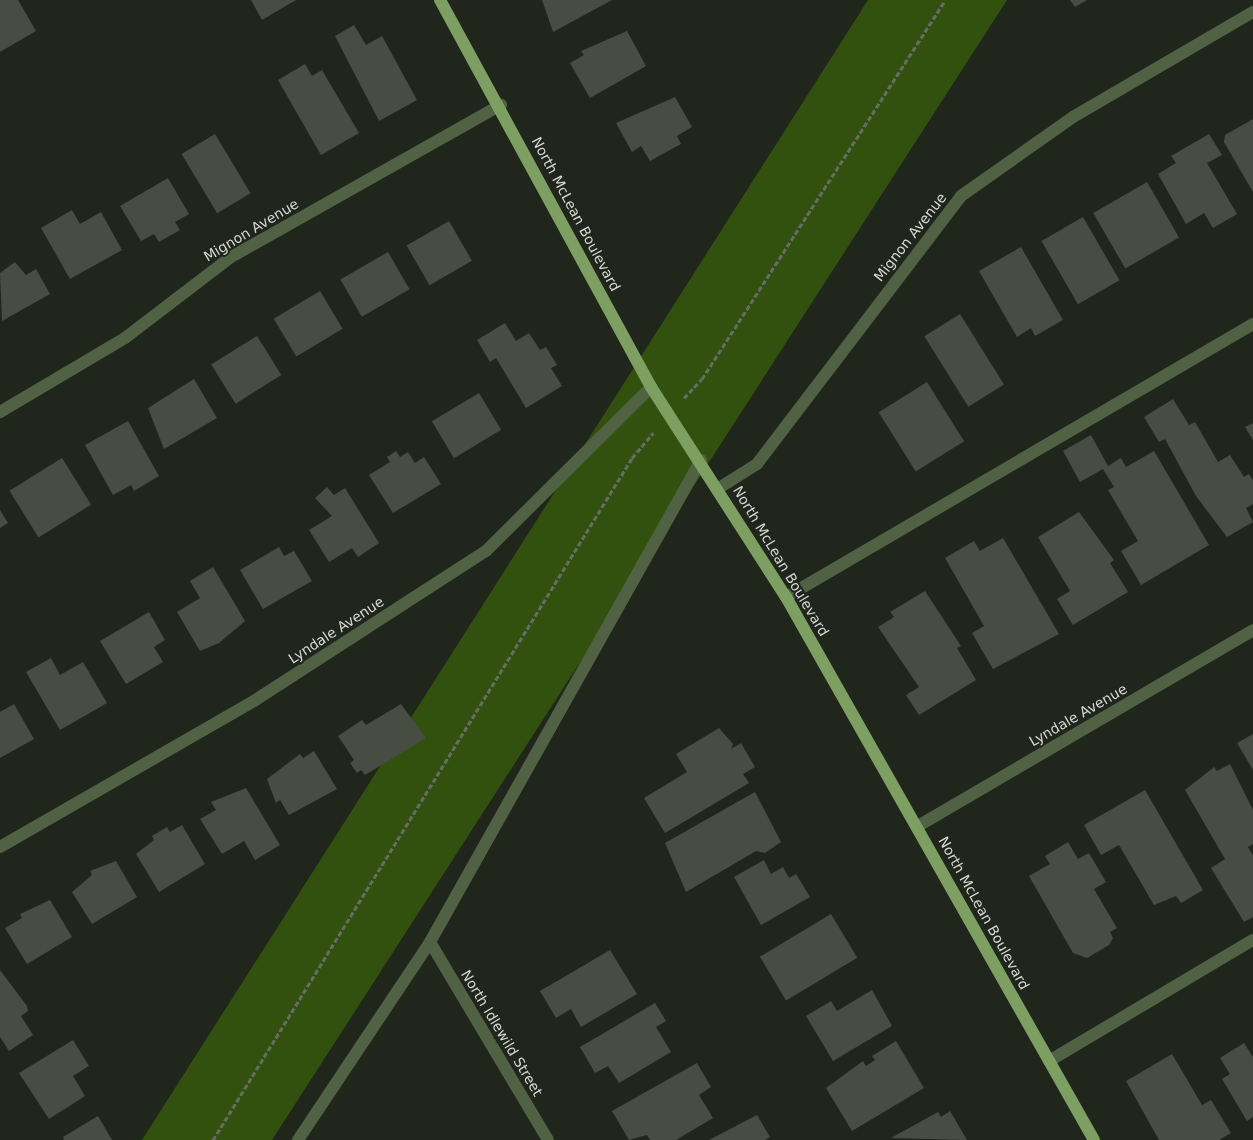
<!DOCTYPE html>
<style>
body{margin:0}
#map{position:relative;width:1253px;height:1140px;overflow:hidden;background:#21261d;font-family:"DejaVu Sans",sans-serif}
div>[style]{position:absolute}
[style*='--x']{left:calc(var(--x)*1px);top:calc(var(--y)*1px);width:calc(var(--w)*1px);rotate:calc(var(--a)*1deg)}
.green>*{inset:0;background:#32510f}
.building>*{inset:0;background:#474d43;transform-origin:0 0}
.path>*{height:3px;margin-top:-1.5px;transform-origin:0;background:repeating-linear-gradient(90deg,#676c64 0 5px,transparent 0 7.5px)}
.minor>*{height:12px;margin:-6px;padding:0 6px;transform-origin:6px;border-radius:6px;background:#516244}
.major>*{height:12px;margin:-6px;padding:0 6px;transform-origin:6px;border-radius:6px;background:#7d9f61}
span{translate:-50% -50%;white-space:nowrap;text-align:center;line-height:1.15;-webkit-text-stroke:4px #21261d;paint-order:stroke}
.street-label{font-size:14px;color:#d5d9d3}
</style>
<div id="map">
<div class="green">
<div style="clip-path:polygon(868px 0,1007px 0,272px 1140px,142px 1140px)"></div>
</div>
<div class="building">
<div style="clip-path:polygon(0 0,18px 0,36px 31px,0 52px)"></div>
<div style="clip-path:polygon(251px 0,296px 0,262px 20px)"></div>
<div style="clip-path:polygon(542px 0,612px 0,553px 32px)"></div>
<div style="clip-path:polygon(1070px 0,1087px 0,1075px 7px)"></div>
<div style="clip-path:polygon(354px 25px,366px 45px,382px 36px,417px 100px,379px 121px,335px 36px)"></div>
<div style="clip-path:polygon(627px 31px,646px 66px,590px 98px,570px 63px,584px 55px,581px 51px)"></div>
<div style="clip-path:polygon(305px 64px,312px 76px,322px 70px,359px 133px,321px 155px,278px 80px)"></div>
<div style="clip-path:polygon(675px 97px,692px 127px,677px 136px,681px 144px,650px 161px,641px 146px,632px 152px,616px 123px)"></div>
<div style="clip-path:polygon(1253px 119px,1253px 192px,1224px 142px,1225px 135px)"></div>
<div style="left:215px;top:134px;width:69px;height:39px;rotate:59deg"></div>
<div style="clip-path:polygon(1209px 134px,1222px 155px,1207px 163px,1237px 214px,1213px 228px,1204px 213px,1186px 224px,1158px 174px,1176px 163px,1171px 156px)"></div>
<div style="clip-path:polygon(168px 178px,189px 214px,175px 222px,180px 230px,159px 242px,154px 234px,141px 241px,120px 206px)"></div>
<div style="left:1147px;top:182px;width:64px;height:62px;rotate:60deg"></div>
<div style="clip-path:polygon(72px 210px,80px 224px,101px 212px,122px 250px,70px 279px,41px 228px)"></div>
<div style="left:1083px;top:217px;width:73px;height:48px;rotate:60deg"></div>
<div style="left:449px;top:221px;width:46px;height:49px;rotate:60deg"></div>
<div style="clip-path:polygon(1021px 247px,1063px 320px,1035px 336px,1031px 328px,1017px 337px,979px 271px)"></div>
<div style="left:388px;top:252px;width:43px;height:55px;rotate:60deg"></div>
<div style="clip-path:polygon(15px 262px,26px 275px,36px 269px,50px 294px,2px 321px,0 273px)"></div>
<div style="left:320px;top:291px;width:44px;height:54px;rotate:59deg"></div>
<div style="left:960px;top:314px;width:83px;height:42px;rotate:58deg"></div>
<div style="clip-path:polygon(505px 323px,516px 341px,529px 333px,540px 350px,546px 347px,557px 365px,551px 368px,562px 386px,526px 408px,496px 358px,490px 362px,477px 340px)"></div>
<div style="left:257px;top:336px;width:46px;height:54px;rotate:58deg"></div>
<div style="clip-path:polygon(194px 379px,217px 418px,164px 449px,148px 408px)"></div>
<div style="left:927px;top:382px;width:70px;height:57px;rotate:58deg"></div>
<div style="left:479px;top:393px;width:43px;height:55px;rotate:59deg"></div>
<div style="clip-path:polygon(1173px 399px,1189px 425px,1195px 422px,1218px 462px,1230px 455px,1244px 477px,1249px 474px,1253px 480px,1253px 504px,1246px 508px,1253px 522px,1227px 537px,1196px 496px,1165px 439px,1159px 442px,1144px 417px)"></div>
<div style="clip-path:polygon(128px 421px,159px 476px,134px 491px,131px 485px,113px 495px,85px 445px)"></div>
<div style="clip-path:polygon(1253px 423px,1253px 440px,1245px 427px)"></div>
<div style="clip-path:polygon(1091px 435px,1108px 466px,1121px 458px,1126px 467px,1154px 451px,1209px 545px,1141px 585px,1121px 551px,1138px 541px,1108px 490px,1114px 487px,1103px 469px,1080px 482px,1063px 451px)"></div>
<div style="clip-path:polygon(396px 451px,400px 457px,408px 452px,415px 463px,424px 457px,441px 484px,393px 513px,369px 475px,390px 462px,387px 457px)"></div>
<div style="left:62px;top:458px;width:55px;height:62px;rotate:58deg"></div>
<div style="clip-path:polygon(327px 487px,334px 495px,345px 488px,379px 543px,358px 557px,352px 548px,329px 562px,309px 530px,332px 516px,315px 498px)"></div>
<div style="clip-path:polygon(0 510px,8px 523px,0 528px)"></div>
<div style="clip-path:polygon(1079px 512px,1114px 560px,1110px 563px,1128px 592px,1073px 625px,1057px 599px,1070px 591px,1038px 537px)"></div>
<div style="clip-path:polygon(1003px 538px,1059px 634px,993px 669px,972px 633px,984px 626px,945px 558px,974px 541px,980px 551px)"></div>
<div style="clip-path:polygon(279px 547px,284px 556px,294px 551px,312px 581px,263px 609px,240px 570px)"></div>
<div style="clip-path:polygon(213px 567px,245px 621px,219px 643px,200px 651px,177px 612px,200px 598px,190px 581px)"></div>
<div style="clip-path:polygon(925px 591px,961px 646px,957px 648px,976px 680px,919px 715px,906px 695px,919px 687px,878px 627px,894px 617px,890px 612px)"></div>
<div style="clip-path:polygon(149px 612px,165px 640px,154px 647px,163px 662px,126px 684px,100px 641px)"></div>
<div style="clip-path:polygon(51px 658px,60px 675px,83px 662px,107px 703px,60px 730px,26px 672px)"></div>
<div style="clip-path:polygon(14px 704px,34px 739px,0 758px,0 712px)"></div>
<div style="clip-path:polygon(401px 704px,426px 738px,365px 775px,361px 770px,357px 773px,350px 763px,354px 760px,338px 736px,362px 720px,366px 725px)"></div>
<div style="clip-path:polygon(719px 728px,733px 744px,731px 749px,741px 743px,755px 767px,743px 774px,749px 783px,665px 833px,644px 798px,687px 772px,676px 754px)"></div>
<div style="clip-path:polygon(1253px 734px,1253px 770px,1237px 743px)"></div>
<div style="clip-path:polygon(314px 751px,337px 789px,289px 815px,280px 800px,276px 803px,267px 779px,300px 754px,303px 758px)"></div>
<div style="clip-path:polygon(1230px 764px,1253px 810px,1253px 844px,1248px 847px,1253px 855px,1253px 917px,1244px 922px,1211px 868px,1225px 859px,1185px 790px,1214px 767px,1217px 771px)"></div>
<div style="clip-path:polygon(246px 788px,280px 845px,255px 860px,244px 841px,222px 854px,200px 819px,216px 810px,211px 802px)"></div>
<div style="clip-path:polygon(1145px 790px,1203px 890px,1181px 903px,1176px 896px,1154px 905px,1119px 845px,1101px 855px,1084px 825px)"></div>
<div style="clip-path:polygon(755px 792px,781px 842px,765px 853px,756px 851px,686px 892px,665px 843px)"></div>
<div style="clip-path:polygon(182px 825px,205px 864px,159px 892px,136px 854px,154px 840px,152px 836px,167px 827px,170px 832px)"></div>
<div style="clip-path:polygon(1068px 842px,1078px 859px,1089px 853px,1106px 882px,1094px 889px,1117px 928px,1110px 932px,1113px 938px,1109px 945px,1087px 958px,1073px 953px,1029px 876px,1050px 864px,1045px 856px)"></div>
<div style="clip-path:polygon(764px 860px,771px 874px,783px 867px,789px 878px,796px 874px,810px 897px,761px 925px,734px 877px)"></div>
<div style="clip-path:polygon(116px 861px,137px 897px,92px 924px,72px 892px,92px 875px,90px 871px)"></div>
<div style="clip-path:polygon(50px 900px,72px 937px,27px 964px,5px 928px,22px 918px,20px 914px)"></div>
<div style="left:831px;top:914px;width:51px;height:83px;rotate:59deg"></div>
<div style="clip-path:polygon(610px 950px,637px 994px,581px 1027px,571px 1009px,556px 1018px,540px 991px)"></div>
<div style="clip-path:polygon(0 970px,27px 1006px,28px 1011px,21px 1016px,33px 1035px,9px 1051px,0 1037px)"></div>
<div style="clip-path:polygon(872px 990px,892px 1026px,833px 1061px,806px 1016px,831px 1001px,837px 1011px)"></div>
<div style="clip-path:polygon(655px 1003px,666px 1021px,656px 1027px,671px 1052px,619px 1083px,608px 1066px,595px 1073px,580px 1047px)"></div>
<div style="clip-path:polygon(73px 1040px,89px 1066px,73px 1076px,85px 1096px,49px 1119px,19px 1073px)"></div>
<div style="clip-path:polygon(896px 1041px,924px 1088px,852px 1131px,826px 1088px,863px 1061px,866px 1066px,875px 1060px,872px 1056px)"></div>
<div style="clip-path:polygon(1244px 1043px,1253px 1057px,1253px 1117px,1247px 1121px,1222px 1079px,1230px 1074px,1220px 1058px)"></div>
<div style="clip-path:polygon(1172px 1054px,1202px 1105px,1211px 1100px,1231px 1133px,1219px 1140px,1159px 1140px,1126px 1081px)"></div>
<div style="clip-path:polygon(697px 1063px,711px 1087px,699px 1095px,713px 1118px,676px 1140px,650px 1140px,647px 1135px,629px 1140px,612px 1111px)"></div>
<div style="clip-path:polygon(950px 1111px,967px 1140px,891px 1138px,938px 1112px,941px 1117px)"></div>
<div style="clip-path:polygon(757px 1115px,770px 1137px,765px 1140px,709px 1140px)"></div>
<div style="clip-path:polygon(98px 1116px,112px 1140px,64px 1140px,63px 1137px)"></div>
</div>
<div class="path">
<div style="--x:684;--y:398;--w:26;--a:-47"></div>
<div style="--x:702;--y:379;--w:450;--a:-57.3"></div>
<div style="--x:213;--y:1140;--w:800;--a:-58.43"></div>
<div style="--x:632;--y:458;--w:33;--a:-50"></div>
</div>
<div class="minor">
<div style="--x:0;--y:412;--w:145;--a:-30.6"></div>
<div style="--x:125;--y:338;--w:133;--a:-37.4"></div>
<div style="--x:231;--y:257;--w:310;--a:-29.4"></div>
<div style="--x:719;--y:488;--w:45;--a:-32.3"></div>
<div style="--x:757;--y:464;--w:337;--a:-52.7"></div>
<div style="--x:961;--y:196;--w:137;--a:-35.2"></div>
<div style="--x:1073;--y:117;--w:208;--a:-30.3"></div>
<div style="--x:786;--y:597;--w:541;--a:-30.31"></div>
<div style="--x:918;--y:826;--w:388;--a:-30.3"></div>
<div style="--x:0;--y:847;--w:293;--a:-29.9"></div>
<div style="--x:254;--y:701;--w:276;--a:-32.9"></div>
<div style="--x:486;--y:551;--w:233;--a:-44.8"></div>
<div style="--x:430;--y:942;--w:230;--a:59.2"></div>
<div style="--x:1049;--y:1061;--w:237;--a:-30.7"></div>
<div style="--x:298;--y:1140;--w:238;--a:-56.3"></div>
<div style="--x:430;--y:942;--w:553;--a:-60.65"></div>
</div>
<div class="major">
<div style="--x:440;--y:0;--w:441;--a:61.4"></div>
<div style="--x:651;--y:387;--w:250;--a:57.3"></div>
<div style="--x:786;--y:597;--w:624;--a:60.44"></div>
</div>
<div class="street-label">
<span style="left:576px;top:214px;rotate:62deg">North McLean Boulevard</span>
<span style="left:251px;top:230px;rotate:-31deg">Mignon Avenue</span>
<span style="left:910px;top:237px;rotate:-52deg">Mignon Avenue</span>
<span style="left:781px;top:561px;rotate:59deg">North McLean Boulevard</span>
<span style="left:336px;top:630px;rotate:-33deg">Lyndale Avenue</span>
<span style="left:1078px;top:715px;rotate:-30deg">Lyndale Avenue</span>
<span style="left:984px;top:913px;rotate:61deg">North McLean Boulevard</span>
<span style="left:502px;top:1033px;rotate:59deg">North Idlewild Street</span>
</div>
</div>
